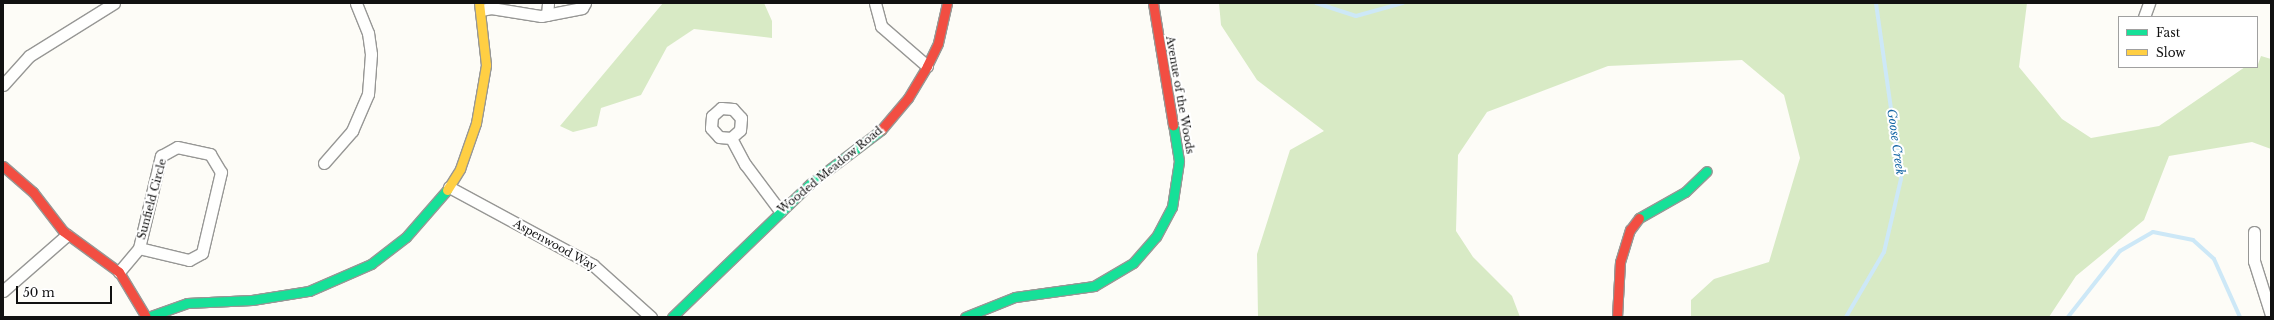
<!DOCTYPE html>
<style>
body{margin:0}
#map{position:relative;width:2274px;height:320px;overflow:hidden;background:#fdfcf7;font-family:"Libre Baskerville",serif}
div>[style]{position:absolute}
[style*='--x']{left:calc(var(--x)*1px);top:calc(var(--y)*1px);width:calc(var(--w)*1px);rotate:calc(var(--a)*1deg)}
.forest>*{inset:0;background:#d8eac5}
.stream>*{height:4px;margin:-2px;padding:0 2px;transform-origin:2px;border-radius:2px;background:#cde8f7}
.roads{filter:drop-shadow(1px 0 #979795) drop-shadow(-1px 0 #979795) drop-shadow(0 1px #979795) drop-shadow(0 -1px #979795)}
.street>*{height:11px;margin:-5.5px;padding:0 5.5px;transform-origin:5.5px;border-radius:5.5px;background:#fffffe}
.fast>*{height:9px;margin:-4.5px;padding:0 4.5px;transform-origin:4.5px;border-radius:4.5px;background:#16e098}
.slow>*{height:9px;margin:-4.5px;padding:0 4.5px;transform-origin:4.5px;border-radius:4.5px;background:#ffcf43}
.jam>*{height:9px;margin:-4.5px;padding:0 4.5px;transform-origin:4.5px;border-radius:4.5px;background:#f24e42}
span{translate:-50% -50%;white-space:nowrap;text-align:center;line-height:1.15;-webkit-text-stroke:4px #fff;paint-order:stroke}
.street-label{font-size:11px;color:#111}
.water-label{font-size:12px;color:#1768a6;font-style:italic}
.frame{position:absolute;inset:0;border:4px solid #111;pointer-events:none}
.legend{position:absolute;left:2118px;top:16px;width:140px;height:52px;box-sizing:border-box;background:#fff;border:1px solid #a0a0a0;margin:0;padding:5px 7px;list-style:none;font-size:12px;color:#111}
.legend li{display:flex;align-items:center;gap:8px;height:20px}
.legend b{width:20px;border:1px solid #a0a0a0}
.scale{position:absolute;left:16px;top:286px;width:96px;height:18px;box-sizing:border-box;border:2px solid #111;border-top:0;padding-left:5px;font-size:12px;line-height:14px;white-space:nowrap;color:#111;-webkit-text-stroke:3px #fff;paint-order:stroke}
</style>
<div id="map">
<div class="forest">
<div style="clip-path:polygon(663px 3px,764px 3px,772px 21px,772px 38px,694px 29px,667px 47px,641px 95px,601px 108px,597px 126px,573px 132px,560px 126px)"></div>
<div style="clip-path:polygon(1219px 3px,2027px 3px,2019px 67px,2062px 119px,2091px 138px,2159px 126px,2245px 67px,2257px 67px,2261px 56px,2271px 59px,2271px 149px,2252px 142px,2169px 156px,2144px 220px,2076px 276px,2049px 317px,1691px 317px,1691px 300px,1714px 279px,1769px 262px,1800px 158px,1784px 95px,1742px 60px,1608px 66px,1487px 112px,1458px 155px,1456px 231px,1473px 257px,1512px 296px,1520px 317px,1258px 317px,1257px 254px,1290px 150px,1324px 131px,1257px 80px,1221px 25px)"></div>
</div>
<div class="stream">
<div style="--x:1316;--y:3;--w:42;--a:18"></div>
<div style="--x:1356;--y:16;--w:49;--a:-15.5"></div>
<div style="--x:1846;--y:317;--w:75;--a:-59.7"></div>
<div style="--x:1884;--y:252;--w:75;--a:-76.9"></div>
<div style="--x:1901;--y:179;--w:178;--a:-98.1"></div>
<div style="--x:2068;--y:317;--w:84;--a:-51.8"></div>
<div style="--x:2120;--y:251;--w:38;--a:-30"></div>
<div style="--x:2153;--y:232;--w:41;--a:11.3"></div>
<div style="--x:2193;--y:240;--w:28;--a:42"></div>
<div style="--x:2214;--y:259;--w:64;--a:65.9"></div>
</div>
<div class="roads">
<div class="street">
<div style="--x:875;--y:3;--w:24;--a:75"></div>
<div style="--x:881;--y:26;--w:61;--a:41"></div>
<div style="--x:481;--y:10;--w:10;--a:-11"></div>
<div style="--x:491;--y:8;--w:51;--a:9.1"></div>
<div style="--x:541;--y:16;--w:42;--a:-11"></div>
<div style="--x:582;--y:8;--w:6;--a:-59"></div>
<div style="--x:547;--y:15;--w:12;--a:-85"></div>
<div style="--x:2144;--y:17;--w:15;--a:-70"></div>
<div style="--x:3;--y:85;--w:39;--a:-48"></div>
<div style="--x:29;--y:56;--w:100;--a:-31.9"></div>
<div style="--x:731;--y:138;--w:12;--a:-42"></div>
<div style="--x:740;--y:130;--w:12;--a:-85"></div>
<div style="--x:741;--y:118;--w:12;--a:-132"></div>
<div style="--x:733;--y:109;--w:12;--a:-175"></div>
<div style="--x:721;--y:108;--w:12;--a:138"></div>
<div style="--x:712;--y:116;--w:12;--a:95"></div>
<div style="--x:711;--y:128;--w:12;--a:48"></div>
<div style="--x:719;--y:137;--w:12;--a:5"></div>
<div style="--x:731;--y:138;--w:30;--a:62"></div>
<div style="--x:745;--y:164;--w:59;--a:53.3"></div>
<div style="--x:177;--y:147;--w:34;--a:12"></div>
<div style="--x:210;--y:154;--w:21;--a:59"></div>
<div style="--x:221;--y:172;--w:83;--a:103.2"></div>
<div style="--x:202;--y:253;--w:15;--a:152"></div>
<div style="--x:189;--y:260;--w:51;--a:-166.5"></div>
<div style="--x:139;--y:248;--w:95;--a:-76.6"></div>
<div style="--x:161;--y:156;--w:18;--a:-29"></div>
<div style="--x:324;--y:163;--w:43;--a:-48.8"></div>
<div style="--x:352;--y:131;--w:40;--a:-66.6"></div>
<div style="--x:368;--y:94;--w:40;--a:-85.7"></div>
<div style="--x:371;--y:54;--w:21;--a:-98"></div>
<div style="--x:368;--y:33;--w:32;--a:-112"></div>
<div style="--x:449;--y:187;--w:164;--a:28.4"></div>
<div style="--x:593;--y:265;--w:78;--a:41.9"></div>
<div style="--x:2254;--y:232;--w:29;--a:90"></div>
<div style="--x:2254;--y:261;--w:57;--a:72.5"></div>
<div style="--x:119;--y:272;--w:31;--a:-50"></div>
<div style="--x:3;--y:291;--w:85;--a:-41.2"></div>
</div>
<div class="fast">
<div style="--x:1639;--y:218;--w:53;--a:-29.5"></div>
<div style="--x:1685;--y:192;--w:30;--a:-44"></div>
<div style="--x:148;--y:317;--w:41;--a:-19.7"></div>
<div style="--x:187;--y:303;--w:65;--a:-2.6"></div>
<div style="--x:252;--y:300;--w:58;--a:-9"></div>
<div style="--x:309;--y:291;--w:68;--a:-23.5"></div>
<div style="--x:371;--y:264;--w:44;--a:-37.6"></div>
<div style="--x:406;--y:237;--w:62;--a:-48.9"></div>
<div style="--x:672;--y:317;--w:193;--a:-44"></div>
<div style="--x:811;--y:183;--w:88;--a:-37.1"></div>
<div style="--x:965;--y:317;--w:54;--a:-21.8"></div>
<div style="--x:1015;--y:297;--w:80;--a:-7.9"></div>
<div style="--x:1094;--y:286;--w:45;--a:-30.5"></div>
<div style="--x:1133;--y:263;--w:35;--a:-49"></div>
<div style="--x:1156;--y:237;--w:34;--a:-62"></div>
<div style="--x:1172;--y:207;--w:47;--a:-81.3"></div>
<div style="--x:1179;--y:161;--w:36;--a:-99"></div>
</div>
<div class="slow">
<div style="--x:447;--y:190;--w:25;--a:-58"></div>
<div style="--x:460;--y:169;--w:49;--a:-70.8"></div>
<div style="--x:476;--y:123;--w:59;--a:-80.2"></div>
<div style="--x:486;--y:65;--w:62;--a:-96.4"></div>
</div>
<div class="jam">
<div style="--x:1153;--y:3;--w:124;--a:80.7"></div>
<div style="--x:881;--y:130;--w:42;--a:-49.8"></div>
<div style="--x:908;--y:98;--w:37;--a:-59"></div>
<div style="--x:927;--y:66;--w:25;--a:-64"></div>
<div style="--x:938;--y:43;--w:41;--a:-77.3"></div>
<div style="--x:3;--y:166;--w:40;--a:41"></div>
<div style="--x:33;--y:192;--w:49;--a:52.4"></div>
<div style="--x:63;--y:231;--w:69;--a:36.2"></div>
<div style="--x:119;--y:272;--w:52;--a:59"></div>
<div style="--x:1617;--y:317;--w:55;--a:-86.9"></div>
<div style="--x:1620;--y:262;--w:34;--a:-73"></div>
<div style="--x:1630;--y:230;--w:15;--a:-53"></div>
</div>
</div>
<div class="street-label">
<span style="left:1180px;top:95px;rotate:80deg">Avenue of the Woods</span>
<span style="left:830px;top:170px;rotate:-39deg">Wooded Meadow Road</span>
<span style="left:152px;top:199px;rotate:-75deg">Sunfield Circle</span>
<span style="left:555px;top:245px;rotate:29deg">Aspenwood Way</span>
</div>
<div class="water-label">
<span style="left:1896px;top:142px;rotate:82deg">Goose Creek</span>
</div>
<div class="frame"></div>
<ul class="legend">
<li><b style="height:5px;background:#16e098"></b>Fast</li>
<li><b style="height:5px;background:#ffcf43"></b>Slow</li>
</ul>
<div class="scale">50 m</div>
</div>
